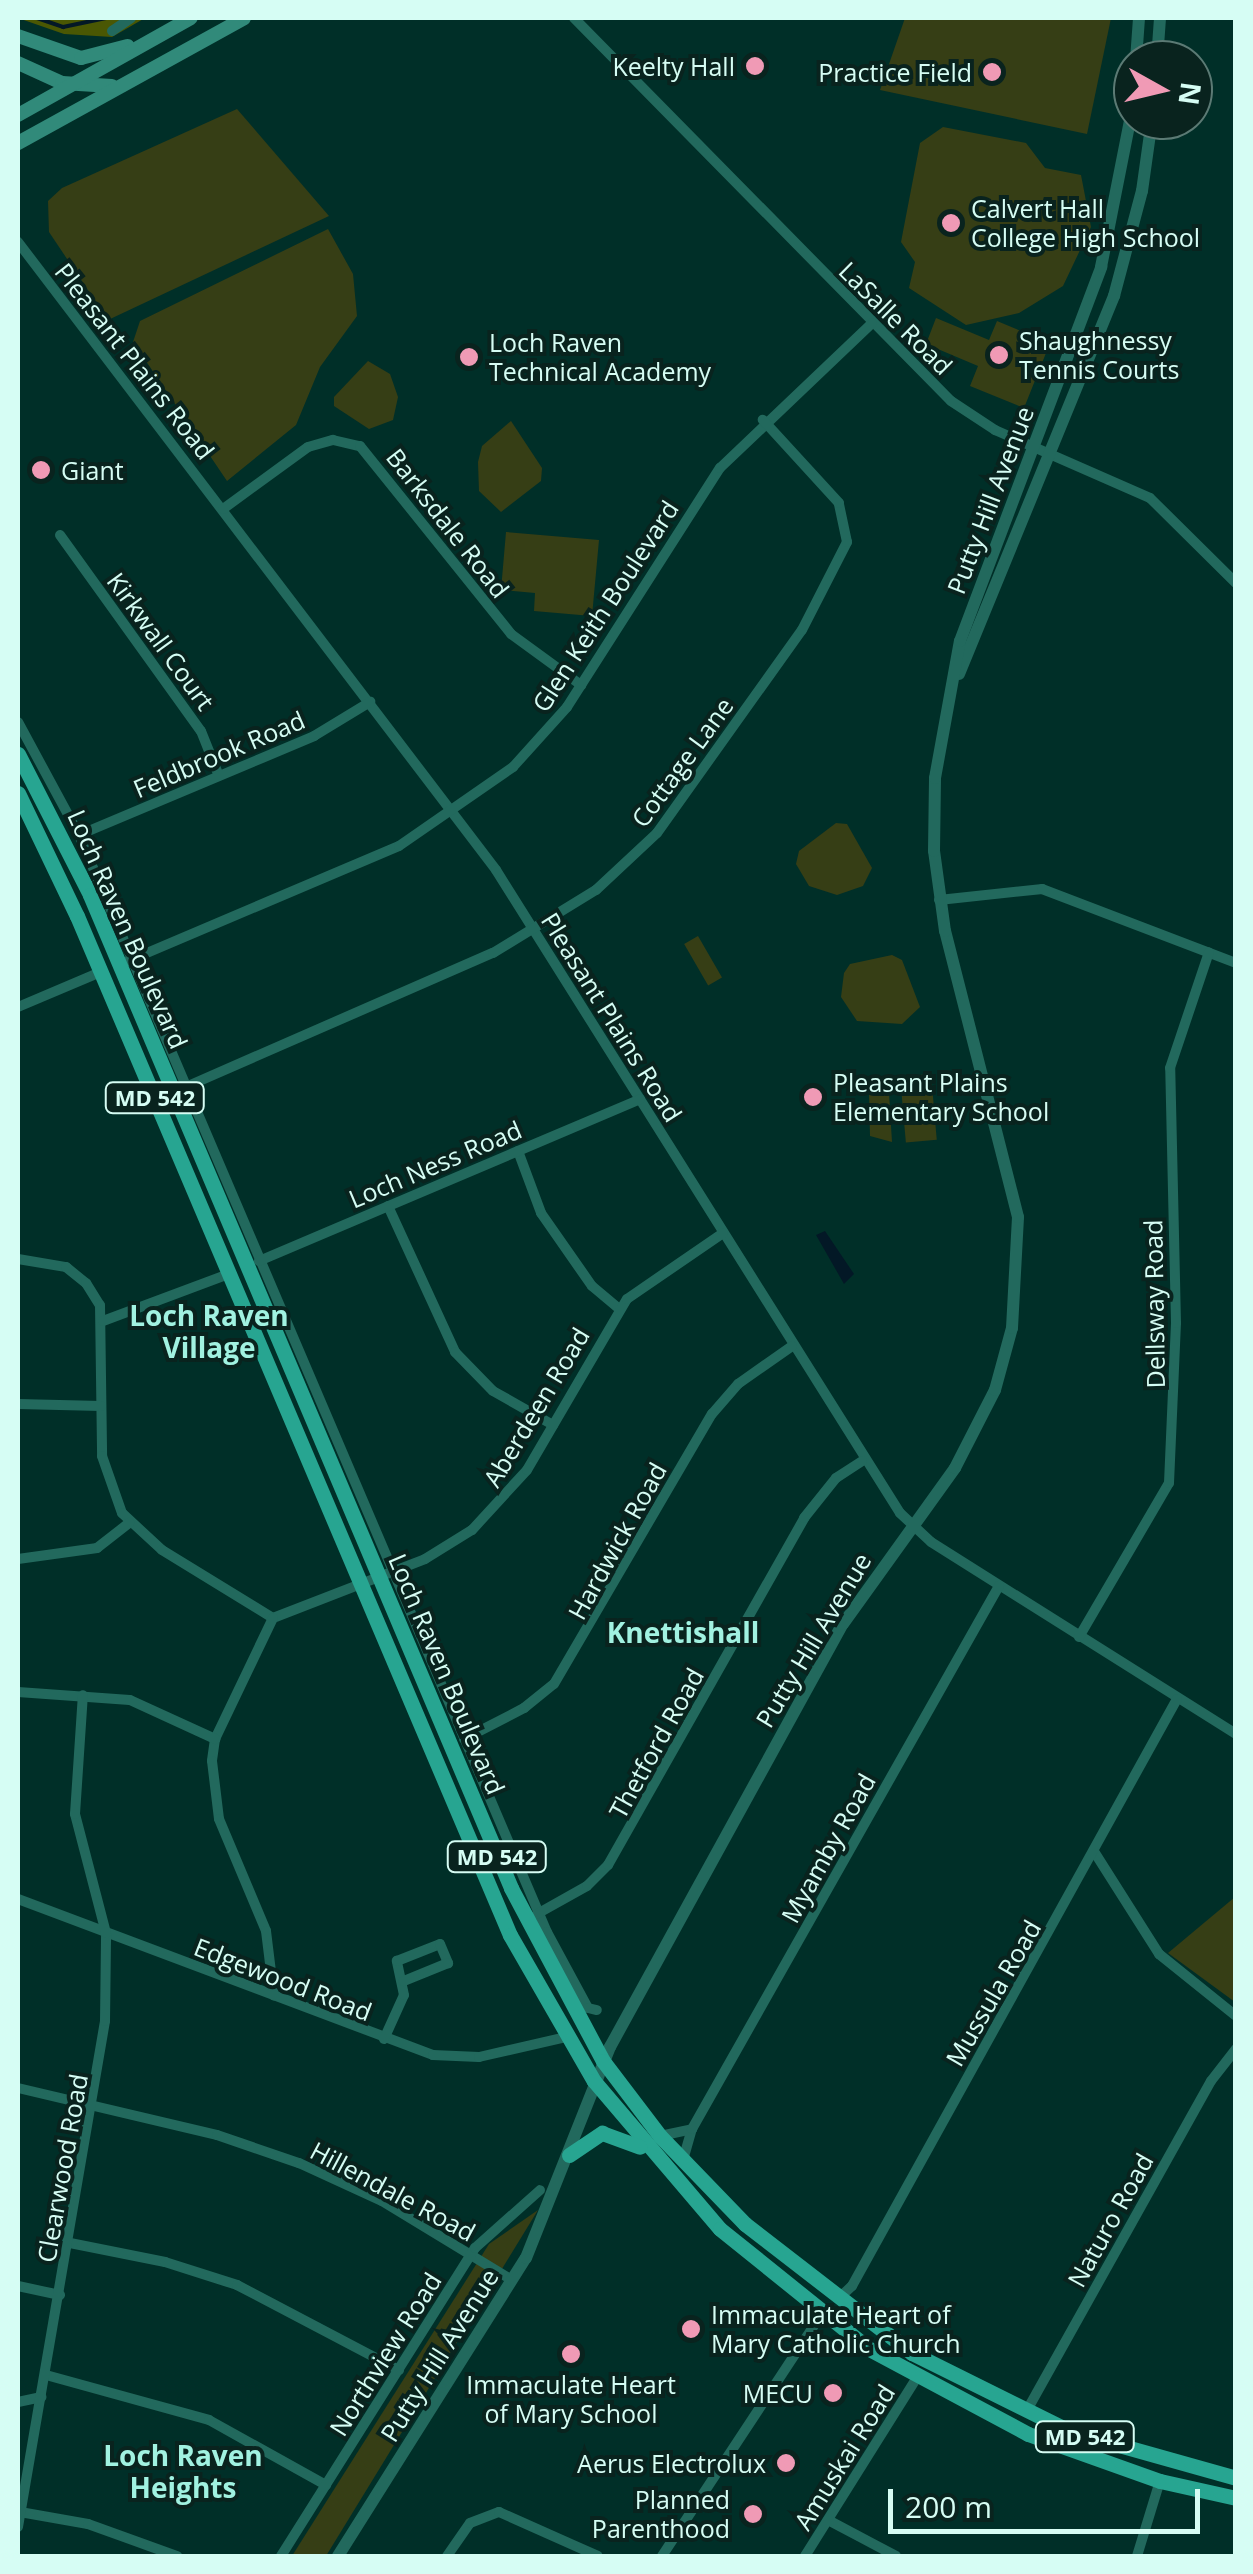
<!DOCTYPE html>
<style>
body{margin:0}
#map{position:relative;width:1253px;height:2574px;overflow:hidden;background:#002f28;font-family:"Open Sans",sans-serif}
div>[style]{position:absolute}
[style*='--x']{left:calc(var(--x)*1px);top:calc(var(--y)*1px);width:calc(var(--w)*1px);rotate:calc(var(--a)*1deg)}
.green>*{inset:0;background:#363e15;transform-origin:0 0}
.forest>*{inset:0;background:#4a5703}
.water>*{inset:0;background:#031826}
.stream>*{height:4px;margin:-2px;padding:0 2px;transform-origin:2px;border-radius:2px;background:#031826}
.minor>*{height:10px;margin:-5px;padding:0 5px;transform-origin:5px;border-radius:5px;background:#22695d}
.tertiary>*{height:12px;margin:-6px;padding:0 6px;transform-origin:6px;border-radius:6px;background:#22695d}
.secondary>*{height:14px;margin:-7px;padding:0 7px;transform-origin:7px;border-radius:7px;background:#318a7a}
.primary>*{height:15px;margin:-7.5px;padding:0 7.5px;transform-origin:7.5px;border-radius:7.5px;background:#27a591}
.dots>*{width:28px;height:28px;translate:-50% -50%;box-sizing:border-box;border:5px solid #09231e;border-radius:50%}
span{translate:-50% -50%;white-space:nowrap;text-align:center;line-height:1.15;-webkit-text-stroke:8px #09231e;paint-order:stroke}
.shield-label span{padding:2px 8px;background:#09231e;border:2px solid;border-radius:8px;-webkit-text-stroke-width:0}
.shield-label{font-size:22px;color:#d6fdf4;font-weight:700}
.poi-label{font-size:25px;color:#d6fdf4}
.right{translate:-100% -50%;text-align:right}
.left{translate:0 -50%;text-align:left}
.street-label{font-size:25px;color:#d6fdf4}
.neighbourhood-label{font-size:28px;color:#a1f2e1;font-weight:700}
.frame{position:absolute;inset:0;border:20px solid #d6fdf4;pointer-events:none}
.north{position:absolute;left:1113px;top:40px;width:100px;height:100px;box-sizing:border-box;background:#09231e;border:2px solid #5b7a74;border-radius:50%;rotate:98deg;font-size:28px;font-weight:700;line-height:40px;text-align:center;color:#d6fdf4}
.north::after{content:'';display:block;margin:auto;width:35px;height:45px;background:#f09ab5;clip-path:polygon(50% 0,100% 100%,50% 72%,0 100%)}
.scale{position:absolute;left:888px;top:2489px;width:312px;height:45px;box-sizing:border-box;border:5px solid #d6fdf4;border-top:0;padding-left:12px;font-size:30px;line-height:35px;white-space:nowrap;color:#d6fdf4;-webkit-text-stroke:8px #09231e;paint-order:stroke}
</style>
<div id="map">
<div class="green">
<div style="clip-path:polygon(905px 18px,1111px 18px,1087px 134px,880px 90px)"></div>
<div style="clip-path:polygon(237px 109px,329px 216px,108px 320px,49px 232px,48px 201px,62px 188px)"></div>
<div style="clip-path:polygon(943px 127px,1026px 143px,1045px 168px,1081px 175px,1091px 227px,1063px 286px,1019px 313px,966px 325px,909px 288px,915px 262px,901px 242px,920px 143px)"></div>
<div style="clip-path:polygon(328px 229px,353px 274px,357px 316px,320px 367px,296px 425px,227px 481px,133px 342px,140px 321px)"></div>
<div style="clip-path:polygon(936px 318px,989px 340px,997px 321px,1050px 343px,1024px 408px,970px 386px,978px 366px,926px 344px)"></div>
<div style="clip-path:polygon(368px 361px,390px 374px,398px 397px,393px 420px,369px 429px,334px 406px,334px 397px)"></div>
<div style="clip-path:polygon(511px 421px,542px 468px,541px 481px,501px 512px,479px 491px,478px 462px,482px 446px)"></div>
<div style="clip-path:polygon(506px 532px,599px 540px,592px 616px,534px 611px,535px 593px,501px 590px)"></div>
<div style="clip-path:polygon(836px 823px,847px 824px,872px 868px,863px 886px,837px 895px,809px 886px,796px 864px,799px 851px)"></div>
<div style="left:698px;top:936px;width:48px;height:16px;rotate:60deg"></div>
<div style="clip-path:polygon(892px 955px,902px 960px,920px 1007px,902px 1024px,857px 1021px,841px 997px,844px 973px,850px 964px)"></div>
<div style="left:931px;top:1074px;width:66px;height:31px;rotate:85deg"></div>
<div style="clip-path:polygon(869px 1093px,889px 1093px,892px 1142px,870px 1136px)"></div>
<div style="clip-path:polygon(1235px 1897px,1235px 2002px,1168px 1953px)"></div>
<div style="clip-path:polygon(538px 2210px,326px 2556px,292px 2556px,489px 2244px)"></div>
</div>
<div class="forest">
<div style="clip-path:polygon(18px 18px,145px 18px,112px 37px,64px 34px)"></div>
</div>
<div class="water">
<div style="clip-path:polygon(825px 1231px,854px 1274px,844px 1284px,816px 1235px)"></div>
</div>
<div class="stream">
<div style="--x:37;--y:18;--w:28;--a:19"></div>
<div style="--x:63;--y:27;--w:44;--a:-11.8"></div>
</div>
<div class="minor">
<div style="--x:574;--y:18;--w:537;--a:45.45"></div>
<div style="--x:951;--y:401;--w:53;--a:33.4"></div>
<div style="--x:995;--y:430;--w:169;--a:23.7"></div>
<div style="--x:1150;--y:498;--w:121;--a:44.7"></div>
<div style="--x:112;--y:31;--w:23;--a:-34"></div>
<div style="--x:18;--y:242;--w:789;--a:52.72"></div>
<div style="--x:496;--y:870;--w:759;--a:57.86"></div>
<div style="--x:900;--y:1513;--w:42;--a:43.1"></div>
<div style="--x:931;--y:1542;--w:360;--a:32.2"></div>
<div style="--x:223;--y:509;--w:105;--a:-36.1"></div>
<div style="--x:308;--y:447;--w:26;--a:-16"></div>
<div style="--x:333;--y:440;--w:28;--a:13"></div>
<div style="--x:360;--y:446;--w:241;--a:51.2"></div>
<div style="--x:511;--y:634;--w:87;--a:36.1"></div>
<div style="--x:60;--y:535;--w:241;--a:54.3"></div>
<div style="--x:201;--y:731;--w:48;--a:68.2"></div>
<div style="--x:18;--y:722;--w:128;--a:61.6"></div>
<div style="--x:79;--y:835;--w:1193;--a:66.9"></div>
<div style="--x:547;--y:1932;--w:86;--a:61.7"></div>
<div style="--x:588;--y:2008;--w:9;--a:13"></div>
<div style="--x:79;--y:835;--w:255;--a:-22.8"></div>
<div style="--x:314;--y:736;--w:66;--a:-31.3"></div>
<div style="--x:939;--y:900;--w:104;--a:-6.1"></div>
<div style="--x:1042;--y:889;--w:208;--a:20.9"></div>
<div style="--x:128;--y:961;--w:294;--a:-23"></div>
<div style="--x:399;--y:846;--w:139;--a:-34.7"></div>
<div style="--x:513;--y:767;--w:81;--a:-48"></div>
<div style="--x:567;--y:707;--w:284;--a:-57.4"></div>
<div style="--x:720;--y:468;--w:210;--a:-43.6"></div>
<div style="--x:18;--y:1007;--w:90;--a:-22.9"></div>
<div style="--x:188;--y:1086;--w:333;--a:-23.6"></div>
<div style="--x:493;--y:953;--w:121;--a:-31.5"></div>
<div style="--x:596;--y:890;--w:83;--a:-43.1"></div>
<div style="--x:657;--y:833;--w:249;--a:-54.5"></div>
<div style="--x:802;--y:630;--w:99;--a:-62.9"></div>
<div style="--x:847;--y:542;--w:40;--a:-102"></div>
<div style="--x:839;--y:503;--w:113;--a:-132.5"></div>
<div style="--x:518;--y:1151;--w:66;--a:69.6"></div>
<div style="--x:541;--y:1213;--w:89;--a:55.1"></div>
<div style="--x:592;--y:1286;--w:35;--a:40"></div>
<div style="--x:388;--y:1206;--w:161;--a:65.3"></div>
<div style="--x:455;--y:1352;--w:54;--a:45.7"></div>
<div style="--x:493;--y:1391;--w:69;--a:29.5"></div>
<div style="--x:18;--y:1259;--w:49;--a:9.5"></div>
<div style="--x:66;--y:1267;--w:26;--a:39"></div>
<div style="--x:86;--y:1283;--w:26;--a:58"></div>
<div style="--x:100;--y:1305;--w:151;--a:89.2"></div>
<div style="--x:102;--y:1456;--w:60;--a:70.7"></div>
<div style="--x:122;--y:1513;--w:54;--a:42.8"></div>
<div style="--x:162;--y:1550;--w:130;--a:31.5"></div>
<div style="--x:259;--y:1261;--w:414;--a:-23"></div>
<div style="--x:103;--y:1321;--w:134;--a:-20.5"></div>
<div style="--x:18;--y:1404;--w:83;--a:1.4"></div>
<div style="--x:18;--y:1559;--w:80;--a:-7.9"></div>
<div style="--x:97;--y:1548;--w:41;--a:-38"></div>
<div style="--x:273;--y:1618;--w:163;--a:-21.2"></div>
<div style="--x:425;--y:1559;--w:55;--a:-31.7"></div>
<div style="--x:472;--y:1530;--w:81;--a:-47.5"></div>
<div style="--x:527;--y:1470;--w:198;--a:-59.7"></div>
<div style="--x:627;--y:1299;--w:116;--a:-34.5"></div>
<div style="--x:273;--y:1618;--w:134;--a:115.6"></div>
<div style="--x:215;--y:1739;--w:22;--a:98"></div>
<div style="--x:212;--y:1761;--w:58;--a:83.1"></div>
<div style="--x:219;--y:1819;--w:121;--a:67.2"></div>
<div style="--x:266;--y:1931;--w:65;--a:83"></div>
<div style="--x:1079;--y:1637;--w:178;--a:-59.7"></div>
<div style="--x:1169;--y:1483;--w:160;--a:-87.5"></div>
<div style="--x:1176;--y:1323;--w:255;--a:-91.3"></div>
<div style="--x:1170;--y:1068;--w:122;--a:-71.4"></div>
<div style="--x:18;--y:1692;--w:112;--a:4.1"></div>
<div style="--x:130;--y:1700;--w:94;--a:24.6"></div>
<div style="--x:464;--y:1739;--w:68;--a:-27.3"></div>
<div style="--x:524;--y:1708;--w:38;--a:-39"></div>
<div style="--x:554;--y:1684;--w:313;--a:-59.7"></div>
<div style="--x:712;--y:1414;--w:40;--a:-49"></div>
<div style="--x:738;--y:1384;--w:66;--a:-35.1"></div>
<div style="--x:1095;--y:1853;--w:120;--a:57.6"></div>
<div style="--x:1159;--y:1954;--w:99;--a:38.8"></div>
<div style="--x:18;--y:1899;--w:443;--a:20.6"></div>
<div style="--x:433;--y:2055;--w:46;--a:2.5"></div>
<div style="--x:479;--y:2057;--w:89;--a:-12.9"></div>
<div style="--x:537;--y:1914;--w:57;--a:-29.2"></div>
<div style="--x:587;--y:1886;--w:30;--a:-45"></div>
<div style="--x:608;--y:1865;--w:399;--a:-60.5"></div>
<div style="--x:804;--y:1518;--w:51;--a:-51.3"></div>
<div style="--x:836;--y:1478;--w:31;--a:-33"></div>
<div style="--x:384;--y:2039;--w:48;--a:-65.6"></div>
<div style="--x:404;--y:1995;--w:35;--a:-102"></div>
<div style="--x:397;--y:1961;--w:46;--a:-21.6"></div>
<div style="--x:440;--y:1944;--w:21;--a:67"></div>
<div style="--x:448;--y:1963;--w:48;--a:157.8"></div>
<div style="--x:18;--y:2088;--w:204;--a:13.3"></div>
<div style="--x:217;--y:2135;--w:87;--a:18.9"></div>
<div style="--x:299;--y:2163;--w:91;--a:24.6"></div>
<div style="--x:382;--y:2201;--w:152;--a:31.3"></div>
<div style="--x:660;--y:2136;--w:33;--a:-12"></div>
<div style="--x:683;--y:2160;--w:32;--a:-74"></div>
<div style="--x:692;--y:2129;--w:624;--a:-60.52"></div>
<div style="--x:70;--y:2243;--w:97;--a:11.3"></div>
<div style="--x:165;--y:2262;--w:76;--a:17.7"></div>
<div style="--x:237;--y:2285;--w:183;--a:27.7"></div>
<div style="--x:18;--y:2286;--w:43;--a:12.1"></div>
<div style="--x:839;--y:2298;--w:18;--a:-43"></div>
<div style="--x:852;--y:2286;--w:671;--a:-61.03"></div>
<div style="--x:46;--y:2375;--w:169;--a:15.4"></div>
<div style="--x:209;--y:2420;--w:134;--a:29.1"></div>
<div style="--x:18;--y:2402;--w:24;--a:-12"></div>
<div style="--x:1026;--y:2412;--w:379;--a:-60.8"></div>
<div style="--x:1211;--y:2081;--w:41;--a:-52"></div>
<div style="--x:20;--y:2512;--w:69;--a:10"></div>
<div style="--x:88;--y:2524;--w:95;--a:19.8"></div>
<div style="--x:828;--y:2520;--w:77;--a:27.9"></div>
<div style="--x:18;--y:2527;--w:513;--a:-80.24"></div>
<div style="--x:105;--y:2021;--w:88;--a:-89.3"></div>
<div style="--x:106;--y:1933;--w:123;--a:-104.6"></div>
<div style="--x:75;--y:1814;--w:119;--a:-86.2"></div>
<div style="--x:281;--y:2556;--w:364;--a:-57.8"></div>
<div style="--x:475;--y:2248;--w:87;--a:-41.7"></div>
<div style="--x:447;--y:2556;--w:40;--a:-55.1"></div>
<div style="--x:470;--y:2523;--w:31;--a:-21"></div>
<div style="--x:499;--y:2512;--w:108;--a:24"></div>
<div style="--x:662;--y:2556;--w:289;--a:-56.6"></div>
<div style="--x:805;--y:2556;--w:209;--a:-57.9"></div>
<div style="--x:1137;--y:2556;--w:78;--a:-73"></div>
</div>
<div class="tertiary">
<div style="--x:1136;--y:60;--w:42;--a:-85.9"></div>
<div style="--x:1157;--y:60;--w:42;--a:-85.9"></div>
<div style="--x:959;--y:674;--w:409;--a:-67.7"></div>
<div style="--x:1114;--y:296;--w:109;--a:-75.1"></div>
<div style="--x:1142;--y:191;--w:72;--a:-82"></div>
<div style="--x:338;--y:2556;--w:352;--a:-57.8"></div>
<div style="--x:526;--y:2258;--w:227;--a:-68.3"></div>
<div style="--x:610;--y:2047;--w:483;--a:-61.2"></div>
<div style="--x:843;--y:1624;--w:192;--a:-54.3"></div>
<div style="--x:955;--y:1468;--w:88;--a:-62.9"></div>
<div style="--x:995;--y:1390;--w:64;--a:-74.7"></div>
<div style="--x:1012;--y:1328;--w:111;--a:-86.9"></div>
<div style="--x:1018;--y:1217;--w:295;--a:-104.3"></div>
<div style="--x:945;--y:931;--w:81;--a:-97.8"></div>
<div style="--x:934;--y:851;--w:73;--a:-89.2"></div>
<div style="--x:935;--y:778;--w:139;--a:-79.7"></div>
<div style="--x:960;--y:641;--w:400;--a:-69.3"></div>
<div style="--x:1101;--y:267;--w:164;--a:-78.8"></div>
</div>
<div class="secondary">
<div style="--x:18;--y:36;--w:67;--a:19.2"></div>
<div style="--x:81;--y:58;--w:48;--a:-14.6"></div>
<div style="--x:18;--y:63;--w:48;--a:24.4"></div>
<div style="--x:62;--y:83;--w:50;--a:3.4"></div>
<div style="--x:18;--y:115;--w:198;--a:-29.3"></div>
<div style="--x:18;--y:143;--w:258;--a:-28.9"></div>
</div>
<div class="primary">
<div style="--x:18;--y:754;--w:158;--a:62.9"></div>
<div style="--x:90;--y:895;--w:1079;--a:67.02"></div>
<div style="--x:511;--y:1888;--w:196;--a:62"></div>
<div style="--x:603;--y:2061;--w:94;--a:52.8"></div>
<div style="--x:660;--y:2136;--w:122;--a:46"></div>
<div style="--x:745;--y:2224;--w:211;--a:37.7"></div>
<div style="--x:912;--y:2353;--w:175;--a:26.4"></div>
<div style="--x:1069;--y:2431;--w:173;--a:15.7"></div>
<div style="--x:18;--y:793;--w:136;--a:64.4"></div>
<div style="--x:77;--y:916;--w:1107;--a:66.98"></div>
<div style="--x:510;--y:1935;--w:168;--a:60.1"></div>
<div style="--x:594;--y:2081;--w:194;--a:49.6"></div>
<div style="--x:720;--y:2229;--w:191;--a:38.8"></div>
<div style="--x:869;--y:2349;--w:180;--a:28.1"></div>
<div style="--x:1028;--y:2434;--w:140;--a:19.6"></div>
<div style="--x:1160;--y:2481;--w:78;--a:12.6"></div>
<div style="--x:569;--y:2155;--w:40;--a:-34"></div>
<div style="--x:602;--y:2133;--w:40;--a:20.2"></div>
</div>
<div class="dots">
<div style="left:755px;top:66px;background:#f09ab5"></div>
<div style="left:992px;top:72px;background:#f09ab5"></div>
<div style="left:951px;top:223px;background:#f09ab5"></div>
<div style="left:999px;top:355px;background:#f09ab5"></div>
<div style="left:469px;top:357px;background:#f09ab5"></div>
<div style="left:41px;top:470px;background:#f09ab5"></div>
<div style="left:813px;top:1097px;background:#f09ab5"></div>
<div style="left:691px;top:2329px;background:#f09ab5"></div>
<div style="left:571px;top:2354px;background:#f09ab5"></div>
<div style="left:833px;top:2393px;background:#f09ab5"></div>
<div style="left:786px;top:2463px;background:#f09ab5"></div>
<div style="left:753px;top:2514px;background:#f09ab5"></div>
</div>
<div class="shield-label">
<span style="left:155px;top:1098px">MD 542</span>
<span style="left:497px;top:1857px">MD 542</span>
<span style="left:1085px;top:2437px">MD 542</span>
</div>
<div class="poi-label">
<span class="right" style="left:735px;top:66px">Keelty Hall</span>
<span class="right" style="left:972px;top:72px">Practice Field</span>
<span class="left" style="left:971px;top:223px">Calvert Hall<br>College High School</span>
<span class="left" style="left:1019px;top:355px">Shaughnessy<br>Tennis Courts</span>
<span class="left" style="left:489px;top:357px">Loch Raven<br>Technical Academy</span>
<span class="left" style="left:61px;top:470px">Giant</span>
<span class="left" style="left:833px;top:1097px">Pleasant Plains<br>Elementary School</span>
<span class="left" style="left:711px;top:2329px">Immaculate Heart of<br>Mary Catholic Church</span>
<span style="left:571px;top:2399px">Immaculate Heart<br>of Mary School</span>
<span class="right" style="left:813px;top:2393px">MECU</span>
<span class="right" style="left:766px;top:2463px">Aerus Electrolux</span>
<span class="right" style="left:730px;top:2514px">Planned<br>Parenthood</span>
</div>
<div class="street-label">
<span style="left:896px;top:318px;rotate:45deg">LaSalle Road</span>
<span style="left:135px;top:361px;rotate:52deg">Pleasant Plains Road</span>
<span style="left:990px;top:500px;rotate:-69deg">Putty Hill Avenue</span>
<span style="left:448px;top:523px;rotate:52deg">Barksdale Road</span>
<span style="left:605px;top:606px;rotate:-57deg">Glen Keith Boulevard</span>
<span style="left:161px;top:641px;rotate:54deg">Kirkwall Court</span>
<span style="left:219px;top:754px;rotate:-23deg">Feldbrook Road</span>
<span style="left:682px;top:762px;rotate:-54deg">Cottage Lane</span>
<span style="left:128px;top:929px;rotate:66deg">Loch Raven Boulevard</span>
<span style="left:612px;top:1017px;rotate:58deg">Pleasant Plains Road</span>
<span style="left:435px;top:1164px;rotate:-23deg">Loch Ness Road</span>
<span style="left:1154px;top:1304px;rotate:-91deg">Dellsway Road</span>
<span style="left:536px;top:1407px;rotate:-59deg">Aberdeen Road</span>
<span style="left:617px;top:1541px;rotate:-61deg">Hardwick Road</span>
<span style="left:813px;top:1640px;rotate:-59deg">Putty Hill Avenue</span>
<span style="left:447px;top:1674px;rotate:67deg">Loch Raven Boulevard</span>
<span style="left:656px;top:1743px;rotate:-61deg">Thetford Road</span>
<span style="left:828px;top:1848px;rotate:-61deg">Myamby Road</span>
<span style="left:283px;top:1979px;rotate:21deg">Edgewood Road</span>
<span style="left:993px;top:1993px;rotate:-60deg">Mussula Road</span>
<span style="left:62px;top:2168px;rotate:-80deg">Clearwood Road</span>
<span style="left:393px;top:2191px;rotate:28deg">Hillendale Road</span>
<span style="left:1110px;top:2220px;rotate:-61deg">Naturo Road</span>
<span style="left:385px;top:2354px;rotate:-58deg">Northview Road</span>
<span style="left:439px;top:2355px;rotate:-58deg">Putty Hill Avenue</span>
<span style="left:844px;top:2457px;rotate:-58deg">Amuskai Road</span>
</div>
<div class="neighbourhood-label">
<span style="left:209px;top:1331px">Loch Raven<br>Village</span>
<span style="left:683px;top:1632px">Knettishall</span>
<span style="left:183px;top:2471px">Loch Raven<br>Heights</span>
</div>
<div class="frame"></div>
<div class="north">N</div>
<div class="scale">200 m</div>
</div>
